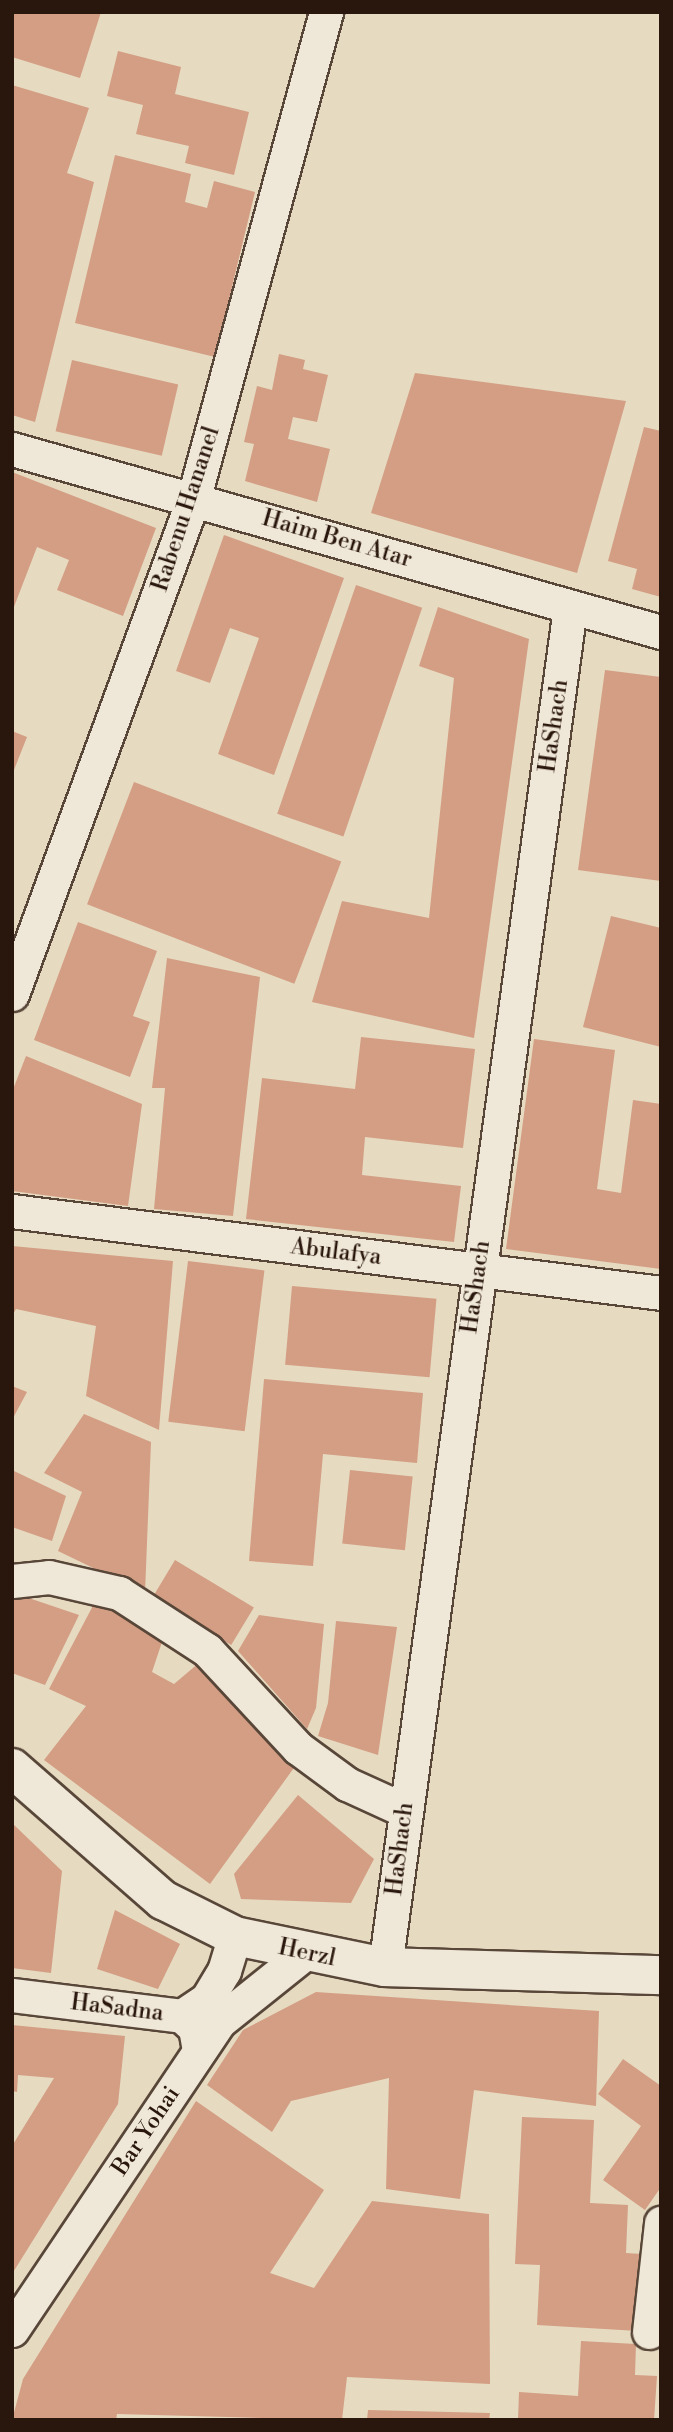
<!DOCTYPE html>
<style>
body{margin:0}
#map{position:relative;width:673px;height:2432px;overflow:hidden;background:#e6dac1;font-family:"Libre Bodoni",serif}
div>[style]{position:absolute}
[style*='--x']{left:calc(var(--x)*1px);top:calc(var(--y)*1px);width:calc(var(--w)*1px);rotate:calc(var(--a)*1deg)}
.building>*{inset:0;background:#d39e83;transform-origin:0 0}
.roads{filter:drop-shadow(2px 0 #584739) drop-shadow(-2px 0 #584739) drop-shadow(0 2px #584739) drop-shadow(0 -2px #584739)}
.minor>*{height:33px;margin:-16.5px;padding:0 16.5px;transform-origin:16.5px;border-radius:16.5px;background:#efe7d7}
.tertiary>*{height:38px;margin:-19px;padding:0 19px;transform-origin:19px;border-radius:19px;background:#efe7d7}
span{translate:-50% -50%;white-space:nowrap;text-align:center;line-height:1.15;-webkit-text-stroke:5px #efe7d7;paint-order:stroke}
.street-label{font-size:23px;color:#29160c}
.frame{position:absolute;inset:0;border:14px solid #29160c;pointer-events:none}
</style>
<div id="map">
<div class="building">
<div style="clip-path:polygon(12px 12px,101px 12px,80px 78px,12px 57px)"></div>
<div style="clip-path:polygon(118px 51px,181px 67px,175px 94px,249px 112px,234px 175px,185px 163px,189px 146px,136px 134px,143px 105px,107px 96px)"></div>
<div style="clip-path:polygon(12px 85px,89px 108px,67px 173px,94px 182px,35px 422px,12px 415px)"></div>
<div style="clip-path:polygon(115px 155px,191px 174px,185px 202px,207px 208px,214px 181px,255px 192px,215px 357px,75px 323px)"></div>
<div style="clip-path:polygon(279px 354px,305px 360px,303px 369px,328px 375px,317px 422px,293px 417px,288px 439px,330px 449px,317px 502px,245px 481px,254px 444px,244px 442px,257px 386px,272px 390px)"></div>
<div style="left:72px;top:360px;width:109px;height:73px;rotate:13deg"></div>
<div style="clip-path:polygon(415px 373px,626px 401px,577px 573px,371px 513px)"></div>
<div style="clip-path:polygon(644px 427px,661px 431px,661px 597px,632px 589px,637px 569px,608px 561px)"></div>
<div style="clip-path:polygon(12px 472px,156px 528px,123px 616px,57px 590px,69px 560px,37px 547px,12px 612px)"></div>
<div style="clip-path:polygon(224px 535px,344px 578px,274px 775px,218px 754px,259px 638px,230px 628px,210px 683px,176px 671px)"></div>
<div style="left:356px;top:585px;width:70px;height:242px;rotate:19deg"></div>
<div style="clip-path:polygon(438px 607px,529px 639px,474px 1038px,312px 1002px,342px 901px,429px 918px,454px 678px,419px 666px)"></div>
<div style="clip-path:polygon(605px 670px,661px 677px,661px 881px,578px 870px)"></div>
<div style="clip-path:polygon(12px 731px,27px 737px,12px 775px)"></div>
<div style="left:134px;top:782px;width:222px;height:131px;rotate:21deg"></div>
<div style="clip-path:polygon(611px 916px,661px 928px,661px 1047px,583px 1027px)"></div>
<div style="clip-path:polygon(78px 922px,157px 951px,133px 1016px,150px 1022px,130px 1077px,34px 1040px)"></div>
<div style="clip-path:polygon(167px 958px,260px 977px,233px 1216px,154px 1209px,165px 1088px,152px 1088px)"></div>
<div style="clip-path:polygon(361px 1037px,475px 1049px,463px 1148px,365px 1137px,362px 1175px,461px 1186px,454px 1242px,246px 1219px,262px 1078px,355px 1089px)"></div>
<div style="clip-path:polygon(534px 1039px,615px 1050px,597px 1189px,621px 1193px,633px 1100px,661px 1104px,661px 1269px,506px 1249px)"></div>
<div style="clip-path:polygon(26px 1056px,142px 1104px,128px 1206px,12px 1191px,12px 1092px)"></div>
<div style="clip-path:polygon(12px 1246px,173px 1261px,159px 1430px,86px 1396px,96px 1326px,16px 1309px,12px 1316px)"></div>
<div style="left:188px;top:1261px;width:77px;height:162px;rotate:7deg"></div>
<div style="left:292px;top:1286px;width:145px;height:79px;rotate:5deg"></div>
<div style="clip-path:polygon(264px 1379px,423px 1393px,417px 1463px,323px 1454px,313px 1566px,249px 1561px)"></div>
<div style="clip-path:polygon(12px 1386px,27px 1392px,12px 1420px)"></div>
<div style="clip-path:polygon(84px 1414px,151px 1442px,145px 1593px,58px 1551px,82px 1492px,44px 1473px)"></div>
<div style="clip-path:polygon(12px 1470px,66px 1496px,52px 1541px,12px 1527px)"></div>
<div style="left:350px;top:1470px;width:63px;height:74px;rotate:6deg"></div>
<div style="left:175px;top:1560px;width:92px;height:44px;rotate:31deg"></div>
<div style="clip-path:polygon(14px 1593px,79px 1615px,45px 1685px,12px 1673px)"></div>
<div style="clip-path:polygon(96px 1600px,163px 1639px,152px 1672px,174px 1684px,200px 1662px,296px 1765px,210px 1884px,44px 1760px,86px 1706px,49px 1689px)"></div>
<div style="clip-path:polygon(259px 1615px,324px 1624px,316px 1708px,307px 1729px,238px 1651px)"></div>
<div style="clip-path:polygon(336px 1621px,397px 1627px,378px 1755px,318px 1736px,328px 1703px)"></div>
<div style="clip-path:polygon(298px 1795px,374px 1859px,351px 1903px,241px 1899px,234px 1874px)"></div>
<div style="clip-path:polygon(12px 1823px,62px 1871px,51px 1973px,12px 1968px)"></div>
<div style="clip-path:polygon(115px 1910px,180px 1944px,158px 1989px,97px 1969px)"></div>
<div style="clip-path:polygon(316px 1992px,599px 2011px,596px 2106px,474px 2090px,460px 2199px,386px 2189px,389px 2078px,291px 2101px,272px 2132px,207px 2085px,243px 2030px)"></div>
<div style="clip-path:polygon(12px 2025px,125px 2036px,118px 2104px,12px 2274px,12px 2146px,54px 2078px,18px 2075px,17px 2092px,12px 2091px)"></div>
<div style="clip-path:polygon(623px 2059px,661px 2086px,661px 2187px,645px 2210px,603px 2180px,641px 2126px,598px 2094px)"></div>
<div style="clip-path:polygon(196px 2101px,324px 2190px,270px 2273px,314px 2288px,372px 2201px,489px 2214px,490px 2384px,347px 2377px,342px 2420px,117px 2414px,116px 2420px,12px 2420px,23px 2379px)"></div>
<div style="clip-path:polygon(522px 2117px,594px 2120px,590px 2203px,628px 2205px,626px 2253px,642px 2254px,638px 2331px,537px 2325px,540px 2265px,515px 2264px)"></div>
<div style="clip-path:polygon(581px 2341px,636px 2344px,635px 2375px,657px 2376px,654px 2420px,518px 2420px,519px 2392px,578px 2396px)"></div>
<div style="clip-path:polygon(368px 2410px,490px 2413px,489px 2420px,367px 2420px)"></div>
</div>
<div class="roads">
<div class="minor">
<div style="--x:12;--y:449;--w:674;--a:15.75"></div>
<div style="--x:12;--y:994;--w:529;--a:-69.89"></div>
<div style="--x:194;--y:497;--w:503;--a:-74.77"></div>
<div style="--x:12;--y:1211;--w:654;--a:7.2"></div>
<div style="--x:12;--y:1581;--w:37;--a:-6"></div>
<div style="--x:49;--y:1577;--w:72;--a:12.9"></div>
<div style="--x:119;--y:1593;--w:105;--a:32.9"></div>
<div style="--x:207;--y:1650;--w:134;--a:47.1"></div>
<div style="--x:298;--y:1748;--w:61;--a:36.3"></div>
<div style="--x:347;--y:1784;--w:63;--a:24.5"></div>
<div style="--x:385;--y:1967;--w:1372;--a:-82.25"></div>
<div style="--x:12;--y:1995;--w:171;--a:7"></div>
<div style="--x:182;--y:2016;--w:18;--a:43"></div>
<div style="--x:195;--y:2028;--w:23;--a:80"></div>
<div style="--x:182;--y:2016;--w:30;--a:-34"></div>
<div style="--x:207;--y:1999;--w:33;--a:-59"></div>
<div style="--x:224;--y:1971;--w:37;--a:-73"></div>
<div style="--x:12;--y:2330;--w:372;--a:-56.1"></div>
<div style="--x:220;--y:2021;--w:107;--a:-38.6"></div>
<div style="--x:649;--y:2332;--w:110;--a:-83.7"></div>
</div>
<div class="tertiary">
<div style="--x:12;--y:1768;--w:201;--a:41.2"></div>
<div style="--x:163;--y:1900;--w:80;--a:26.6"></div>
<div style="--x:235;--y:1936;--w:153;--a:11.7"></div>
<div style="--x:385;--y:1967;--w:276;--a:1.7"></div>
</div>
</div>
<div class="street-label">
<span style="left:186px;top:509px;rotate:-72deg">Rabenu Hananel</span>
<span style="left:337px;top:539px;rotate:16deg">Haim Ben Atar</span>
<span style="left:554px;top:726px;rotate:-82deg">HaShach</span>
<span style="left:336px;top:1252px;rotate:7deg">Abulafya</span>
<span style="left:476px;top:1287px;rotate:-82deg">HaShach</span>
<span style="left:400px;top:1849px;rotate:-83deg">HaShach</span>
<span style="left:307px;top:1953px;rotate:12deg">Herzl</span>
<span style="left:117px;top:2008px;rotate:7deg">HaSadna</span>
<span style="left:146px;top:2131px;rotate:-56deg">Bar Yohai</span>
</div>
<div class="frame"></div>
</div>
